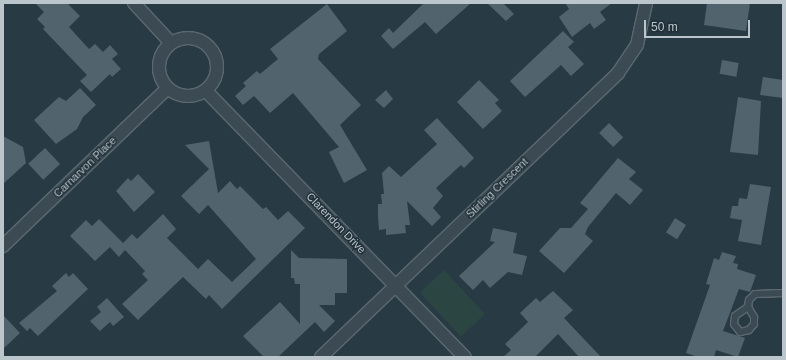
<!DOCTYPE html>
<style>
body{margin:0}
#map{position:relative;width:786px;height:360px;overflow:hidden;background:#283a43;font-family:Helvetica,sans-serif}
div>[style]{position:absolute}
[style*='--x']{left:calc(var(--x)*1px);top:calc(var(--y)*1px);width:calc(var(--w)*1px);rotate:calc(var(--a)*1deg)}
.green>*{inset:0;background:#2b4642;transform-origin:0 0}
.building>*{inset:0;background:#51646e;transform-origin:0 0}
.roads{filter:drop-shadow(1px 0 #5b6870) drop-shadow(-1px 0 #5b6870) drop-shadow(0 1px #5b6870) drop-shadow(0 -1px #5b6870)}
.service>*{height:6px;margin:-3px;padding:0 3px;transform-origin:3px;border-radius:3px;background:#3c4b53}
.minor>*{height:12px;margin:-6px;padding:0 6px;transform-origin:6px;border-radius:6px;background:#3c4b53}
.minor>.ring{margin:-6px;padding:0;box-sizing:content-box;background:none;border:12px solid #3c4b53;border-radius:50%}
span{translate:-50% -50%;white-space:nowrap;text-align:center;line-height:1.15;-webkit-text-stroke:3px #213038;paint-order:stroke}
.street-label{font-size:11px;color:#bac5cc}
.frame{position:absolute;inset:0;border:4px solid #bac5cc;pointer-events:none}
.scale{position:absolute;left:644px;top:20px;width:106px;height:18px;box-sizing:border-box;border:2px solid #bac5cc;border-top:0;padding-left:5px;font-size:12px;line-height:14px;white-space:nowrap;color:#bac5cc;-webkit-text-stroke:3px #213038;paint-order:stroke}
</style>
<div id="map">
<div class="green">
<div style="left:444px;top:270px;width:60px;height:33px;rotate:47deg"></div>
</div>
<div class="building">
<div style="clip-path:polygon(35px 3px,67px 3px,80px 16px,69px 27px,89px 49px,95px 44px,103px 52px,110px 45px,118px 54px,112px 59px,121px 69px,112px 77px,110px 74px,91px 92px,80px 81px,87px 75px,43px 29px,45px 27px,37px 19px,44px 12px)"></div>
<div style="clip-path:polygon(424px 3px,471px 3px,436px 34px,425px 22px,393px 49px,381px 36px,389px 28px,393px 33px)"></div>
<div style="clip-path:polygon(487px 3px,503px 3px,514px 14px,506px 21px)"></div>
<div style="clip-path:polygon(565px 3px,612px 3px,600px 12px,606px 20px,594px 29px,590px 23px,572px 37px,559px 17px,569px 9px)"></div>
<div style="clip-path:polygon(707px 3px,750px 3px,746px 31px,704px 25px)"></div>
<div style="clip-path:polygon(327px 4px,347px 31px,319px 54px,318px 59px,361px 105px,340px 125px,367px 170px,344px 183px,329px 152px,339px 147px,293px 93px,270px 113px,254px 96px,243px 105px,235px 96px,246px 86px,243px 83px,257px 71px,260px 74px,278px 59px,270px 49px)"></div>
<div style="clip-path:polygon(563px 31px,574px 42px,568px 47px,584px 64px,571px 76px,561px 65px,525px 97px,510px 81px)"></div>
<div style="left:722px;top:60px;width:17px;height:14px;rotate:10deg"></div>
<div style="clip-path:polygon(763px 77px,783px 80px,783px 98px,760px 95px)"></div>
<div style="clip-path:polygon(479px 80px,499px 100px,495px 103px,502px 111px,483px 129px,457px 102px)"></div>
<div style="clip-path:polygon(80px 88px,96px 105px,83px 117px,77px 129px,56px 144px,34px 120px,59px 97px,66px 101px)"></div>
<div style="clip-path:polygon(386px 90px,393px 99px,384px 108px,375px 100px)"></div>
<div style="clip-path:polygon(738px 97px,761px 101px,758px 155px,730px 152px)"></div>
<div style="clip-path:polygon(437px 118px,474px 158px,464px 168px,461px 165px,436px 188px,443px 196px,433px 208px,441px 217px,432px 226px,407px 201px,410px 225px,405px 225px,406px 233px,386px 235px,386px 229px,379px 230px,378px 217px,378px 204px,382px 204px,381px 194px,384px 194px,382px 173px,389px 166px,401px 177px,437px 144px,424px 130px)"></div>
<div style="left:609px;top:123px;width:20px;height:14px;rotate:45deg"></div>
<div style="clip-path:polygon(3px 136px,23px 147px,26px 163px,3px 184px)"></div>
<div style="clip-path:polygon(209px 141px,218px 193px,230px 181px,237px 189px,240px 186px,263px 209px,266px 207px,278px 220px,288px 211px,305px 228px,222px 309px,209px 295px,206px 299px,183px 277px,138px 320px,122px 304px,148px 280px,142px 274px,145px 271px,125px 250px,119px 257px,110px 247px,95px 261px,70px 236px,86px 220px,92px 226px,99px 219px,123px 243px,132px 234px,137px 239px,163px 214px,176px 229px,167px 238px,198px 269px,208px 259px,232px 282px,256px 259px,208px 205px,199px 214px,181px 196px,209px 169px,185px 145px)"></div>
<div style="left:45px;top:148px;width:22px;height:23px;rotate:47deg"></div>
<div style="clip-path:polygon(618px 158px,636px 172px,629px 179px,643px 190px,630px 205px,616px 193px,588px 227px,585px 234px,593px 241px,564px 273px,539px 251px,560px 228px,571px 228px,588px 209px,580px 203px)"></div>
<div style="clip-path:polygon(138px 174px,155px 192px,134px 212px,116px 191px,128px 178px,131px 181px)"></div>
<div style="clip-path:polygon(750px 184px,771px 187px,761px 245px,738px 241px,742px 220px,730px 218px,732px 206px,738px 206px,739px 198px,747px 199px)"></div>
<div style="left:675px;top:218px;width:13px;height:17px;rotate:32deg"></div>
<div style="clip-path:polygon(493px 228px,517px 233px,513px 253px,527px 256px,522px 275px,508px 272px,490px 288px,483px 280px,473px 290px,459px 276px,495px 242px,490px 241px)"></div>
<div style="clip-path:polygon(291px 250px,299px 258px,347px 259px,347px 293px,335px 293px,335px 305px,319px 305px,335px 321px,324px 332px,315px 322px,278px 357px,264px 357px,243px 336px,255px 325px,280px 302px,300px 324px,300px 284px,295px 284px,294px 278px,291px 278px)"></div>
<div style="clip-path:polygon(722px 252px,736px 256px,733px 263px,738px 264px,737px 269px,756px 275px,750px 292px,739px 289px,723px 331px,745px 338px,738px 357px,716px 350px,714px 357px,698px 357px,686px 353px,710px 285px,706px 284px,714px 258px,719px 260px)"></div>
<div style="clip-path:polygon(66px 273px,69px 277px,73px 273px,88px 289px,38px 336px,30px 328px,27px 331px,19px 323px,57px 291px,52px 286px)"></div>
<div style="clip-path:polygon(553px 291px,573px 310px,564px 318px,601px 357px,579px 357px,558px 334px,535px 357px,503px 357px,511px 350px,505px 344px,528px 322px,520px 313px,536px 298px,540px 302px)"></div>
<div style="clip-path:polygon(107px 298px,124px 317px,113px 326px,110px 322px,100px 331px,90px 321px,101px 312px,97px 307px)"></div>
<div style="clip-path:polygon(3px 315px,20px 333px,3px 349px)"></div>
</div>
<div class="roads">
<div class="service">
<div style="--x:748;--y:307;--w:12;--a:59"></div>
<div style="--x:754;--y:317;--w:7;--a:90"></div>
<div style="--x:754;--y:324;--w:8;--a:130"></div>
<div style="--x:749;--y:330;--w:9;--a:167"></div>
<div style="--x:740;--y:332;--w:10;--a:-127"></div>
<div style="--x:734;--y:324;--w:8;--a:-83"></div>
<div style="--x:735;--y:316;--w:16;--a:-35"></div>
<div style="--x:748;--y:307;--w:7;--a:-82"></div>
<div style="--x:749;--y:300;--w:8;--a:-45"></div>
<div style="--x:755;--y:294;--w:28;--a:-2"></div>
</div>
<div class="minor">
<div style="--x:134;--y:3;--w:54;--a:47.2"></div>
<div class="ring" style="left:159px;top:38px;width:46px;height:46px"></div>
<div style="--x:206;--y:91;--w:371;--a:45.8"></div>
<div style="--x:3;--y:246;--w:228;--a:-43.8"></div>
<div style="--x:321;--y:357;--w:411;--a:-43.7"></div>
<div style="--x:618;--y:73;--w:34;--a:-56"></div>
<div style="--x:637;--y:45;--w:43;--a:-77.9"></div>
</div>
</div>
<div class="street-label">
<span style="left:85px;top:167px;rotate:-44deg">Carnarvon Place</span>
<span style="left:497px;top:188px;rotate:-44deg">Stirling Crescent</span>
<span style="left:336px;top:223px;rotate:46deg">Clarendon Drive</span>
</div>
<div class="frame"></div>
<div class="scale">50 m</div>
</div>
